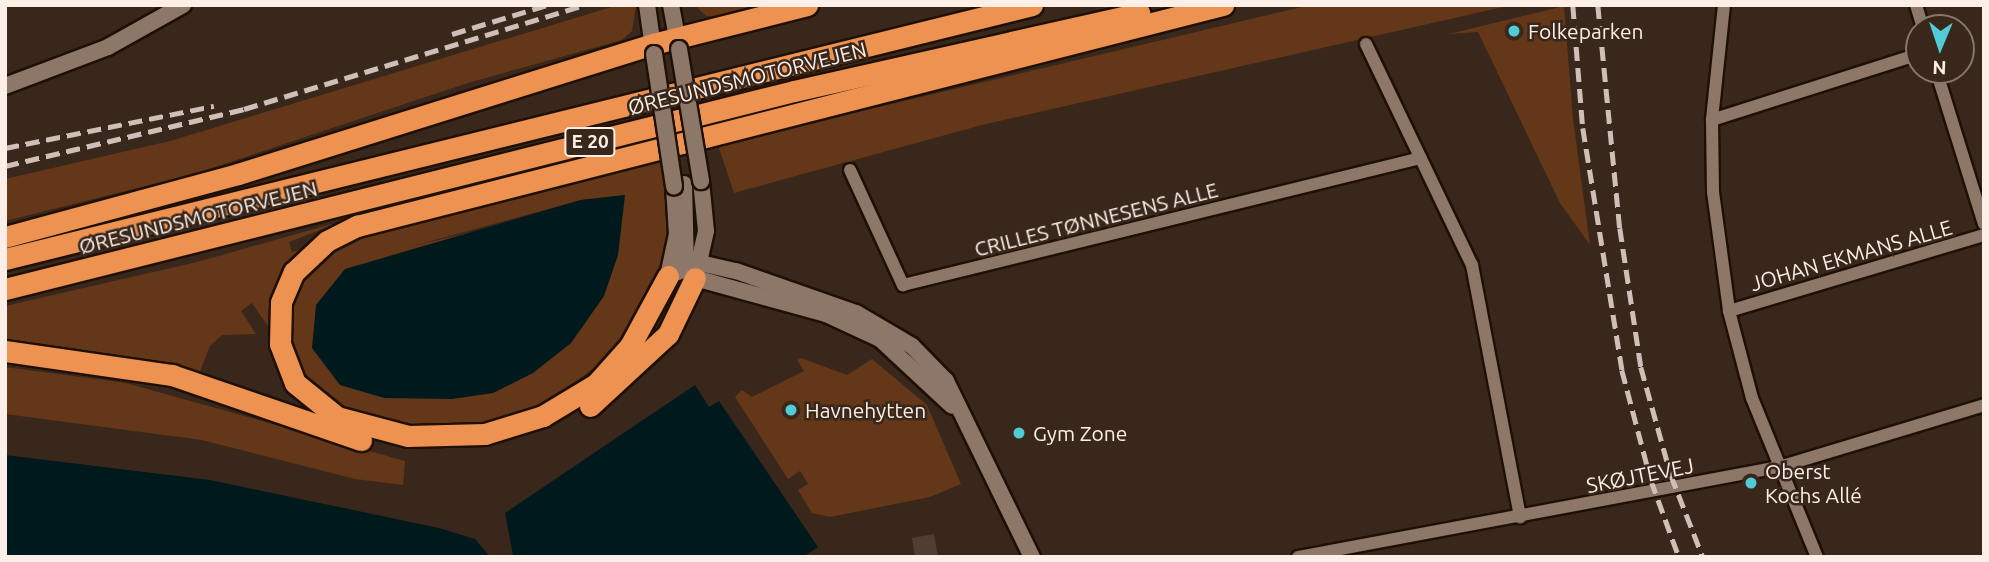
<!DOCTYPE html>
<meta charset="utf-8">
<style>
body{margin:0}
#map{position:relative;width:1989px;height:562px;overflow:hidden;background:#39271b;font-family:Ubuntu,sans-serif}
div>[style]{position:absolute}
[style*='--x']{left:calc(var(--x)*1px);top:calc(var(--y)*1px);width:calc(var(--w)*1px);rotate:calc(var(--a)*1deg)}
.green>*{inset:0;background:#633717}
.water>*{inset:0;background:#00191c}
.building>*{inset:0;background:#513e32}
.roads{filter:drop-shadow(2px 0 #1f1005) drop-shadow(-2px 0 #1f1005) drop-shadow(0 2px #1f1005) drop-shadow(0 -2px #1f1005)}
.street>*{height:12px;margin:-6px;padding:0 6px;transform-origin:6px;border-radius:6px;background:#8c7769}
.secondary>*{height:16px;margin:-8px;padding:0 8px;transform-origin:8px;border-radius:8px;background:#8c7769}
.highway>*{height:21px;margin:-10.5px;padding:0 10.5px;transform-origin:10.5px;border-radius:10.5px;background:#ed9250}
.rail>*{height:4.5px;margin-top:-2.25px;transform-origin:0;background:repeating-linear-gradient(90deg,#cec0b8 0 14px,transparent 0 21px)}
.bridges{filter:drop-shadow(2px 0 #1f1005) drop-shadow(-2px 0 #1f1005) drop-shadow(0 2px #1f1005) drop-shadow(0 -2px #1f1005)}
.secondary-bridge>*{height:16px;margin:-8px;padding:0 8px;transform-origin:8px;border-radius:8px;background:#8c7769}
.dots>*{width:19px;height:19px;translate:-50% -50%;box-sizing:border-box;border:4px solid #39271b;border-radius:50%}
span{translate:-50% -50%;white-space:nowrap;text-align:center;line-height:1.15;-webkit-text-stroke:5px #39271b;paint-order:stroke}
.shield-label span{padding:2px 5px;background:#39271b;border:2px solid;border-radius:5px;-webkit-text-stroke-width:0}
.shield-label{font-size:19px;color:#fbefe8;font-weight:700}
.poi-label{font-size:21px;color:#fbefe8}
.left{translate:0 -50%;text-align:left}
.street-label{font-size:21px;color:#fbefe8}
.frame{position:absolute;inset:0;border:7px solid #fbefe8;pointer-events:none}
.north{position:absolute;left:1905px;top:14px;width:70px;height:70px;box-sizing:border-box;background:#39271b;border:2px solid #87776d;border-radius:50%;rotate:182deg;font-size:19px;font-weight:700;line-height:28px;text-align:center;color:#fbefe8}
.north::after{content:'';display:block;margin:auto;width:24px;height:32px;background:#52cbd8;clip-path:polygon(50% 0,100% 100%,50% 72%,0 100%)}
</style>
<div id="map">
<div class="green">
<div style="clip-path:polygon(618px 5px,636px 5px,632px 31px,622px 40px,468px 83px,194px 174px,5px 221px,5px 179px,170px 141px)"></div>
<div style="clip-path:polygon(695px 5px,765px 5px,721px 16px,706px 16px)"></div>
<div style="clip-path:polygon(1310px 5px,1512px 5px,982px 125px,734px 193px,718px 145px)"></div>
<div style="clip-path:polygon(1564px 6px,1573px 119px,1590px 245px,1560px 203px,1478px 32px,1449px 34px)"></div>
<div style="clip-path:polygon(evenodd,663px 159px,671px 222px,664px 263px,646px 303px,604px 361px,545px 403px,477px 425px,407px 425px,345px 408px,322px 393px,299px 367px,290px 334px,294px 302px,306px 277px,333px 253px,363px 237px,663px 159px,625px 195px,409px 247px,581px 200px,625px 195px)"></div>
<div style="clip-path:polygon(346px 220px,289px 242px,292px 252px,306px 248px,272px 332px,252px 303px,241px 311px,256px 334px,222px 335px,210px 346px,199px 374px,5px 343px,5px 306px,197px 262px)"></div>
<div style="clip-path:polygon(801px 358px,847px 375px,872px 359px,927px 405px,961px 484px,930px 497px,830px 517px,812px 513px,798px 490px,808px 484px,800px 471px,788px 479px,735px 397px,742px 390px,752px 397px,804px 371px,797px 360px)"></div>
<div style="clip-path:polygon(5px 367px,126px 383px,405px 461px,403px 485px,355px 479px,202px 440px,5px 414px)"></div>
</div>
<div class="water">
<div style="clip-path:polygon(625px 195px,618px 255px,604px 296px,571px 343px,533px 373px,493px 393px,452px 399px,384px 398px,340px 385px,312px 348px,316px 305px,345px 269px,581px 200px)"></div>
<div style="clip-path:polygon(695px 385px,709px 407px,719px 401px,818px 547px,803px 557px,513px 555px,505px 513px)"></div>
<div style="clip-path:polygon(5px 455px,210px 480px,439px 528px,475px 539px,490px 557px,5px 557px)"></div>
</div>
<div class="building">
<div style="clip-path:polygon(934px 534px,938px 557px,915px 557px,912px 538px)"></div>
</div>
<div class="roads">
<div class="street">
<div style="--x:1724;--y:5;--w:116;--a:96"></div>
<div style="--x:1712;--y:120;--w:72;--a:89.2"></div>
<div style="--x:1713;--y:192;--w:120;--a:82.3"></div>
<div style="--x:1729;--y:311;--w:90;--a:75.2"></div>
<div style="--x:1752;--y:398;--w:172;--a:67.8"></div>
<div style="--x:1916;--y:5;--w:24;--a:73"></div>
<div style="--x:1366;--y:44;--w:245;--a:64.4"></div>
<div style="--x:1472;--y:265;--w:257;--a:79.2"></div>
<div style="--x:1936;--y:70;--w:161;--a:72.7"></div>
<div style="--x:1712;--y:120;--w:217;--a:-17.7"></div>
<div style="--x:850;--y:170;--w:127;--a:65.3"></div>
<div style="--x:903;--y:285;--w:533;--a:-13.78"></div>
<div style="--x:1729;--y:311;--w:266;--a:-16.6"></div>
<div style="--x:1298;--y:557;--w:489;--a:-10.6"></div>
<div style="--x:1779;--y:467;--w:214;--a:-16.8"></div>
</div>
<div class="secondary">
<div style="--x:647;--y:5;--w:49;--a:81.9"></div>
<div style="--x:671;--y:5;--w:44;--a:79.5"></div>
<div style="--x:5;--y:86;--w:110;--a:-20.7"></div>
<div style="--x:108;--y:47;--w:86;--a:-29.2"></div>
<div style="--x:684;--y:184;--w:83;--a:88.6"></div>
<div style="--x:686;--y:267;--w:14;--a:51"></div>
<div style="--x:695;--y:278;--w:136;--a:15.4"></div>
<div style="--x:826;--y:314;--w:60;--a:24.8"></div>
<div style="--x:880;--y:339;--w:98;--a:42.9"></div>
<div style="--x:697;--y:271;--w:41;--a:-77.3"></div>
<div style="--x:706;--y:231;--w:50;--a:-95.7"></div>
<div style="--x:668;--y:276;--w:35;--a:-22"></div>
<div style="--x:700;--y:263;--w:37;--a:13"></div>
<div style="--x:736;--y:271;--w:127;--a:19.3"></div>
<div style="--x:856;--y:313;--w:65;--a:30.5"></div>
<div style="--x:912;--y:346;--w:49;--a:45.8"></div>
<div style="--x:946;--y:381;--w:196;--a:64"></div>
<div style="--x:668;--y:276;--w:43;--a:-77.9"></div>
<div style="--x:677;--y:234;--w:48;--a:-93.6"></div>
</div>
<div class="highway">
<div style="--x:5;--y:237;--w:241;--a:-15.1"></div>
<div style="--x:238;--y:174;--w:435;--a:-17.4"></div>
<div style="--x:653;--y:44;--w:159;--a:-14.2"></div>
<div style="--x:5;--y:259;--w:1058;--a:-13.89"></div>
<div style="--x:668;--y:276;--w:80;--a:118.5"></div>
<div style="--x:630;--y:346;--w:51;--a:131.8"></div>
<div style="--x:596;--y:384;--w:62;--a:148.9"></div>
<div style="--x:543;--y:416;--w:61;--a:162.8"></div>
<div style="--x:485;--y:434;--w:77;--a:178.5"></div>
<div style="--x:408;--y:436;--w:73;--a:-165"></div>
<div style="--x:337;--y:417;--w:54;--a:-141"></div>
<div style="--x:295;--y:383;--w:42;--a:-111"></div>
<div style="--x:280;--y:344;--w:42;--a:-88.6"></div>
<div style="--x:281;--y:302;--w:33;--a:-67"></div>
<div style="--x:294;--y:272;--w:45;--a:-43.2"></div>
<div style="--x:327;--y:241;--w:34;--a:-27"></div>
<div style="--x:357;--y:226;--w:894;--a:-14.32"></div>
<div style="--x:5;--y:289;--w:813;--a:-14.09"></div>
<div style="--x:794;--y:91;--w:354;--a:-12.7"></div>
<div style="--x:5;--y:351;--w:169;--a:8.2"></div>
<div style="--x:172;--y:375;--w:200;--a:19"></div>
<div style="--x:590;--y:406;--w:106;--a:-42.7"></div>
<div style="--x:668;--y:334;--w:62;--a:-64.3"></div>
</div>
</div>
<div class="rail">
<div style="--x:1573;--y:5;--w:123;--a:85.4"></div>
<div style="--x:1583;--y:128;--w:245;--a:80.8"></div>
<div style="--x:1622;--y:370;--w:114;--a:75.2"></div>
<div style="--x:1651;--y:480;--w:82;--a:70"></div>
<div style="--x:1598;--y:5;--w:224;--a:84.4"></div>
<div style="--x:1620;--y:228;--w:141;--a:81.4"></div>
<div style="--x:1641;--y:367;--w:112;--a:74.5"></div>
<div style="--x:1671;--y:475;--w:88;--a:68.7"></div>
<div style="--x:452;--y:34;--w:99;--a:-17"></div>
<div style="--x:5;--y:148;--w:213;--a:-11.4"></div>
<div style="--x:5;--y:166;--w:246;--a:-13.4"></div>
<div style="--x:244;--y:109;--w:357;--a:-17"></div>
</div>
<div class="bridges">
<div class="secondary-bridge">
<div style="--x:679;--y:49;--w:134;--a:80.5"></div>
<div style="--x:654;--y:54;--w:134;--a:81.4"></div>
</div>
</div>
<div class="dots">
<div style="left:1514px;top:31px;background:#52cbd8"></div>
<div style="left:791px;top:410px;background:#52cbd8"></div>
<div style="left:1019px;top:433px;background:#52cbd8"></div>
<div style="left:1751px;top:483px;background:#52cbd8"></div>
</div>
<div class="shield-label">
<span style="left:590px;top:142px">E 20</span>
</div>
<div class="poi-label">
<span class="left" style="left:1528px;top:31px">Folkeparken</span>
<span class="left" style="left:805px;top:410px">Havnehytten</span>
<span class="left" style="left:1033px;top:433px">Gym Zone</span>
<span class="left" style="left:1765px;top:483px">Oberst<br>Kochs Allé</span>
</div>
<div class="street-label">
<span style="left:747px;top:78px;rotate:-14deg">ØRESUNDSMOTORVEJEN</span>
<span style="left:198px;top:217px;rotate:-14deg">ØRESUNDSMOTORVEJEN</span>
<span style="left:1096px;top:219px;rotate:-14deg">CRILLES TØNNESENS ALLE</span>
<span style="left:1851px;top:255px;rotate:-16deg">JOHAN EKMANS ALLE</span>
<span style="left:1640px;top:475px;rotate:-11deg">SKØJTEVEJ</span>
</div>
<div class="frame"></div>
<div class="north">N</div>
</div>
